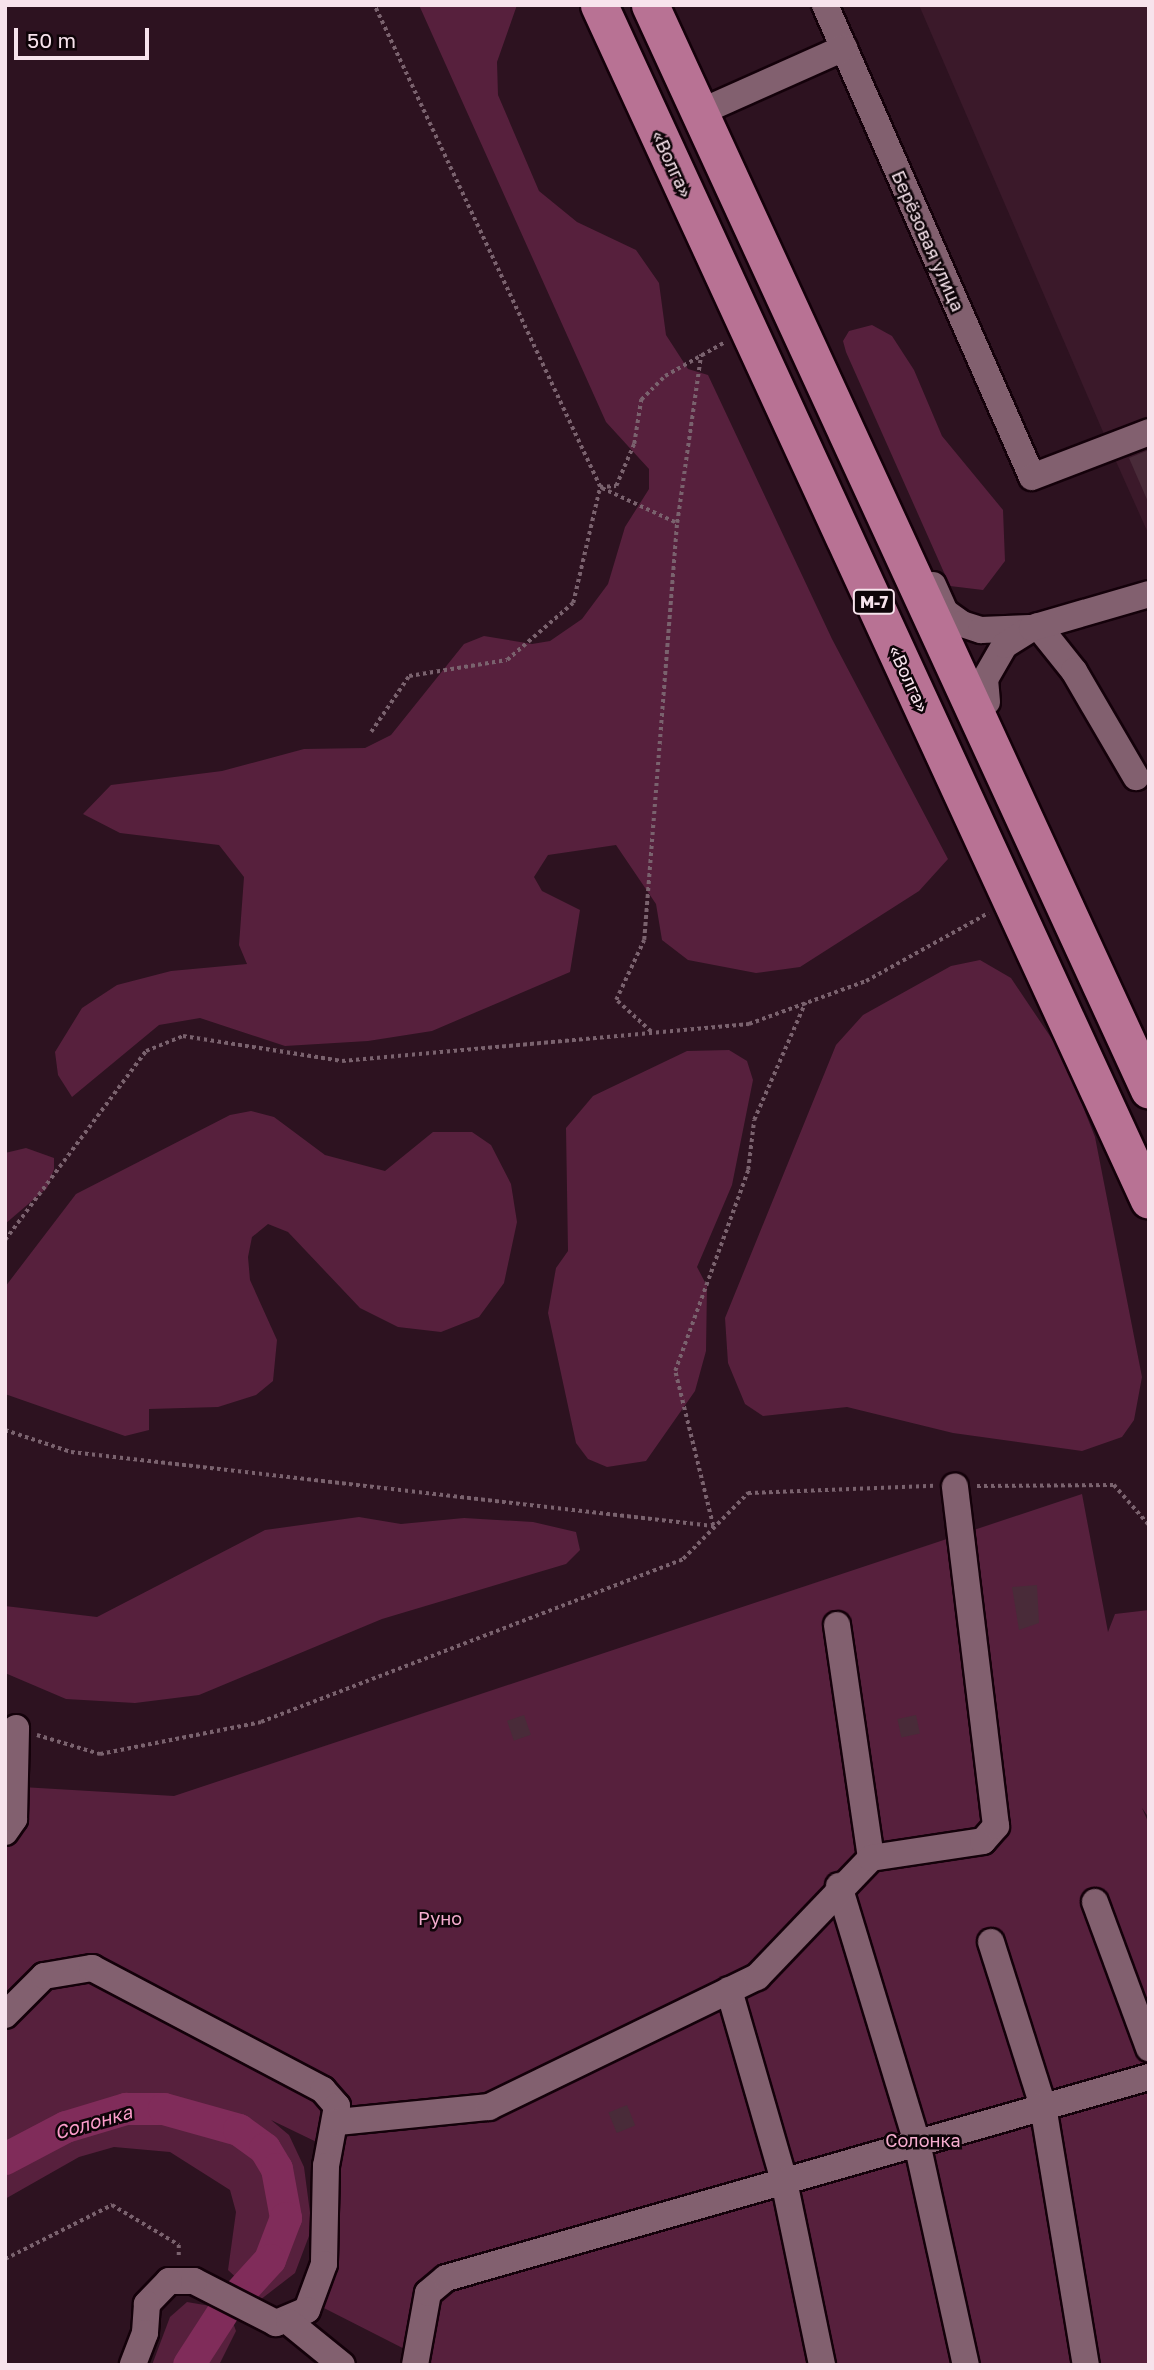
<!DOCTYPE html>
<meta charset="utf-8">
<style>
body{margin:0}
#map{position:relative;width:1154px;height:2370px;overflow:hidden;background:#2d1220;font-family:"Golos Text",sans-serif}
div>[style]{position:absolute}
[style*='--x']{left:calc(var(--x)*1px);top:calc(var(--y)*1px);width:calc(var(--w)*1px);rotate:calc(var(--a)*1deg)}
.built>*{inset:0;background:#3b192a}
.green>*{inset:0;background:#57203d}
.river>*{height:32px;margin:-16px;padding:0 16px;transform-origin:16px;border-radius:16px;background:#802c5a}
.building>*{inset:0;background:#492b39;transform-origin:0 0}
.path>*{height:3.5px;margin-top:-1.75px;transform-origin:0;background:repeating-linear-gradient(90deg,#7a626e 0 3.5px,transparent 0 7px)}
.roads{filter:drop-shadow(2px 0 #14010a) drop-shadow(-2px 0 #14010a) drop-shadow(0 2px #14010a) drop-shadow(0 -2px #14010a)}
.minor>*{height:26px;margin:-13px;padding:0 13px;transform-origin:13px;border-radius:13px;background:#82606f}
.highway>*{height:37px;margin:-18.5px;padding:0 18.5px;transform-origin:18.5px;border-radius:18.5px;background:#b87294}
span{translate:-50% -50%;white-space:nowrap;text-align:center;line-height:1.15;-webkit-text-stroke:5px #0e0408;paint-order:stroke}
.shield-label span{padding:2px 5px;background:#0e0408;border:2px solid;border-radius:5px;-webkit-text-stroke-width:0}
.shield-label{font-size:16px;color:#f7e3ec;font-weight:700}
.street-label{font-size:18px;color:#f7e3ec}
.park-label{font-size:18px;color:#f5adcf}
.water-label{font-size:19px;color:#fb9cca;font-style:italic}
.frame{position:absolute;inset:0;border:7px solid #f7e3ec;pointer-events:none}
.scale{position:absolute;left:14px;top:28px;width:135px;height:32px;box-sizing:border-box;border:4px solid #f7e3ec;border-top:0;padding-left:9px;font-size:21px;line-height:24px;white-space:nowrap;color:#f7e3ec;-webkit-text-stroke:5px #0e0408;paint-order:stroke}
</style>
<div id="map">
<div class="built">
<div style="clip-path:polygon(919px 5px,1149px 5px,1149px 535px,1110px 448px)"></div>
</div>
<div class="green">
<div style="clip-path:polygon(419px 5px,517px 5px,497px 62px,498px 95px,539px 191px,577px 222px,636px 250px,659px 283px,666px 335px,688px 369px,708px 375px,832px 639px,948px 859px,919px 891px,800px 967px,756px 973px,688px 960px,662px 940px,656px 904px,616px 845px,548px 855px,534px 877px,542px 891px,580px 910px,570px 972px,432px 1031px,368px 1041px,285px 1046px,200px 1018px,159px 1025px,72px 1097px,58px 1075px,55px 1052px,82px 1008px,117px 985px,171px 971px,247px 964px,239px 945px,244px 877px,219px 845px,120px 833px,83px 814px,111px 785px,222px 771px,304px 749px,365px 748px,391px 735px,464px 644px,484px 636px,532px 644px,550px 641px,582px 619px,608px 584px,625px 527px,649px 489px,649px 469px,606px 422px)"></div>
<div style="clip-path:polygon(872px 325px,892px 336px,914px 370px,942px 436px,1003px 510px,1005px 561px,983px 590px,950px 586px,846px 352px,843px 341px,849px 331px)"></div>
<div style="clip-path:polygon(980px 960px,1011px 978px,1062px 1054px,1095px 1137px,1142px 1377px,1134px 1420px,1122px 1437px,1082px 1451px,953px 1433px,847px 1407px,763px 1416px,745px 1404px,728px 1363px,725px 1318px,836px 1045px,863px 1015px,951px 966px)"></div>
<div style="clip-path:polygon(729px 1050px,747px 1061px,753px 1080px,732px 1185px,697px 1267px,707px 1286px,706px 1351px,695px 1391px,646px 1461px,607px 1467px,588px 1459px,576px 1443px,548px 1313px,556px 1268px,568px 1251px,566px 1128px,593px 1096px,687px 1051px)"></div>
<div style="clip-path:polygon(251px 1111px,274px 1117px,325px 1155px,385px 1171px,433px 1132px,472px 1132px,491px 1145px,511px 1184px,517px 1222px,504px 1283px,479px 1317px,441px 1332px,398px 1327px,360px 1308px,288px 1232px,268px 1224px,252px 1237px,248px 1257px,250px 1280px,277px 1340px,273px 1381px,256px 1395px,218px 1407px,149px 1409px,149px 1430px,125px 1436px,5px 1394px,5px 1287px,76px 1194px,230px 1115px)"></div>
<div style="clip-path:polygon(26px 1148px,54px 1158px,54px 1169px,47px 1188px,5px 1224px,5px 1153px)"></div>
<div style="clip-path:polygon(1082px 1494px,1108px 1632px,1115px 1614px,1149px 1610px,1149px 1818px,1142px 1808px,1149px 1824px,1149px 2365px,436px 2365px,318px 2305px,329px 2148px,271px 2120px,289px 2135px,304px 2167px,312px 2228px,295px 2273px,260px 2300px,228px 2270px,236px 2212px,230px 2190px,170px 2152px,114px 2147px,79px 2157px,5px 2199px,5px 1786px,174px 1796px)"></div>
<div style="clip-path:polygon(359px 1517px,401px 1524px,464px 1518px,533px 1522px,576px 1532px,580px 1550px,566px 1564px,382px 1619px,199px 1695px,135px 1703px,66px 1699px,5px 1673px,5px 1606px,97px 1617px,265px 1530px)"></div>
<div style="clip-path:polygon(187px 2302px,228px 2309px,236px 2331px,219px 2365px,152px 2365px,170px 2317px)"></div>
</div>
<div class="river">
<div style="--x:5;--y:2159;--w:69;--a:-27.7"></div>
<div style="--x:66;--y:2127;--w:63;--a:-16.7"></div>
<div style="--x:126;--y:2109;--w:38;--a:0"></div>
<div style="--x:164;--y:2109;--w:78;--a:15.6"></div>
<div style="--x:239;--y:2130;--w:32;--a:36"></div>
<div style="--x:265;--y:2149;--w:23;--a:59"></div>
<div style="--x:277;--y:2169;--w:50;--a:79.6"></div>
<div style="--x:286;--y:2218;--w:45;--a:110.9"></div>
<div style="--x:270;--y:2260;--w:46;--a:132.4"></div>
<div style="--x:189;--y:2365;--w:64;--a:-57.1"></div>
</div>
<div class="building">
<div style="clip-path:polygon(1149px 450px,1149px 504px,1129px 458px)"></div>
<div style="clip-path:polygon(1037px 1585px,1039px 1623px,1019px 1630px,1012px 1587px)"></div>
<div style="left:524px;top:1715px;width:21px;height:18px;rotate:71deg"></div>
<div style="left:916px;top:1715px;width:19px;height:19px;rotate:78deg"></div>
<div style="left:627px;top:2105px;width:22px;height:20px;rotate:68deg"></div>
</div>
<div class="path">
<div style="--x:600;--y:487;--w:16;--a:-4"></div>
<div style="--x:616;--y:486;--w:46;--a:-66.8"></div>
<div style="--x:634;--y:444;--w:45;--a:-81"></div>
<div style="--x:641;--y:400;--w:34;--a:-45"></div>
<div style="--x:665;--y:376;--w:69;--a:-29.5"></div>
<div style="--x:602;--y:488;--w:83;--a:25"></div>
<div style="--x:371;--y:732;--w:68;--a:-55.8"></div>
<div style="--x:409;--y:676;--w:99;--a:-9.3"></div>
<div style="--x:507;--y:660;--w:87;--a:-40.8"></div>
<div style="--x:573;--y:603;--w:119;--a:-76.9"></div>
<div style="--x:600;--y:487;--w:532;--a:-115.12"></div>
<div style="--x:651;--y:1032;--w:47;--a:-137.6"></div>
<div style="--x:616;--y:1000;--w:66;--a:-65"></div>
<div style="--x:644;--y:940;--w:418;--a:-85.5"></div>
<div style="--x:677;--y:523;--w:170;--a:-81.9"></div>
<div style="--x:5;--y:1240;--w:236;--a:-53.3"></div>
<div style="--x:146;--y:1051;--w:40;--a:-22"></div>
<div style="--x:183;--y:1036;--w:161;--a:8.9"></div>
<div style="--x:342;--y:1061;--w:409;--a:-5.2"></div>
<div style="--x:749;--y:1024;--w:125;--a:-20.2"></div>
<div style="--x:866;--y:981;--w:140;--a:-29.1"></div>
<div style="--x:5;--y:1430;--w:70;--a:18.4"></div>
<div style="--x:71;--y:1452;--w:646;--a:6.58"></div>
<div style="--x:713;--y:1526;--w:160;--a:-103.8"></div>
<div style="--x:675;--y:1371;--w:214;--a:-70"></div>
<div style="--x:748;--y:1170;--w:50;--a:-83.2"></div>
<div style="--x:754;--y:1120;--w:128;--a:-66.4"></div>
<div style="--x:977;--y:1486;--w:137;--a:-0.4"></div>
<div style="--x:1114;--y:1485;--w:53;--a:48.8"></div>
<div style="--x:37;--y:1735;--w:66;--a:16.8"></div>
<div style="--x:100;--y:1754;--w:164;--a:-11.2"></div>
<div style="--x:261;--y:1722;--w:452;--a:-21.1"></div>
<div style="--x:683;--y:1559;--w:93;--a:-45.4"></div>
<div style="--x:748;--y:1493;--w:186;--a:-2.2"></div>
<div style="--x:5;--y:2259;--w:120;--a:-26.8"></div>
<div style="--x:112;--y:2205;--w:78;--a:30.8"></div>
<div style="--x:179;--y:2245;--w:14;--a:90"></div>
</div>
<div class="roads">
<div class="minor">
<div style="--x:825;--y:5;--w:515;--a:66.32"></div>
<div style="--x:1032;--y:477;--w:125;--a:-21"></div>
<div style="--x:698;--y:113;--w:160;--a:-24"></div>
<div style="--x:933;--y:585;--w:30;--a:66"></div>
<div style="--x:945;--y:612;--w:21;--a:35"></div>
<div style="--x:962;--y:624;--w:20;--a:18"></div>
<div style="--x:981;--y:630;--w:49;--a:-2.3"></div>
<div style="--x:1038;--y:626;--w:58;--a:51.3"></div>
<div style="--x:1074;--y:671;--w:123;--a:59.7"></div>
<div style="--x:987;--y:702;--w:23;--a:-95"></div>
<div style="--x:985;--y:679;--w:39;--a:-60"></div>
<div style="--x:1005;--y:645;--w:32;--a:-32"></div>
<div style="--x:1032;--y:628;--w:122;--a:-16.2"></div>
<div style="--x:837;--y:1625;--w:235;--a:81.7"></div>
<div style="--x:5;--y:1832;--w:16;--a:-55"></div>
<div style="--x:14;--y:1819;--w:91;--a:-88.7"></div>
<div style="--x:839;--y:1886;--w:269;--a:73.1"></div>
<div style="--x:917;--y:2143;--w:227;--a:77.6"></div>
<div style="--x:1095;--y:1902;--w:156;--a:69.7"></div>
<div style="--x:991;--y:1942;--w:172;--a:72.4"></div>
<div style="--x:1043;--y:2106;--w:263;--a:80.6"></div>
<div style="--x:729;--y:1990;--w:199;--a:73.9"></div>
<div style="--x:784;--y:2181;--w:188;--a:78.3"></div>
<div style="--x:5;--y:2015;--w:55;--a:-45"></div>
<div style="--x:44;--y:1976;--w:49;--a:-9.5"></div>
<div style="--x:92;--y:1968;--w:261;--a:27.8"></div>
<div style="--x:323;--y:2090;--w:21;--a:49"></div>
<div style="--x:337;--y:2106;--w:61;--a:100.4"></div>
<div style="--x:326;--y:2166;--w:98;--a:91.2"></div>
<div style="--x:324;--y:2264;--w:49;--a:110.3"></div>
<div style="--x:307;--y:2310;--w:34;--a:157"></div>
<div style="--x:276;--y:2323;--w:92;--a:-152.9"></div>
<div style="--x:194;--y:2281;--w:25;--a:180"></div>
<div style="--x:169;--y:2281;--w:32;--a:134"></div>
<div style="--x:147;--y:2304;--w:29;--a:94"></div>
<div style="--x:145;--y:2333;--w:34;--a:111"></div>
<div style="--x:338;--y:2122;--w:152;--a:-5.7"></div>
<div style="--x:489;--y:2107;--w:298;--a:-25.9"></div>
<div style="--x:757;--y:1977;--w:165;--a:-46.2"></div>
<div style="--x:871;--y:1858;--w:113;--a:-8.6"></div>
<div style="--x:983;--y:1841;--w:20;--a:-49"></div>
<div style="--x:996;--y:1826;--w:342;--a:-96.9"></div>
<div style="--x:289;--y:2322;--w:68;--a:39.1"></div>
<div style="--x:415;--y:2365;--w:73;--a:-79.8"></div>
<div style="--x:428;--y:2293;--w:23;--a:-40"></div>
<div style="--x:446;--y:2278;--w:731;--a:-15.96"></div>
</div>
<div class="highway">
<div style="--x:599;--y:5;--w:1315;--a:65.29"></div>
<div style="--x:650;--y:5;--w:1194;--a:65.3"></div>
</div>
</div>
<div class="shield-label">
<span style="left:874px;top:602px">М-7</span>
</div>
<div class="street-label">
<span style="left:672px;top:164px;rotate:65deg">«Волга»</span>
<span style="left:928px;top:241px;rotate:66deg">Берёзовая улица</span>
<span style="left:909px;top:679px;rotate:65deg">«Волга»</span>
</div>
<div class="park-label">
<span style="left:440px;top:1918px">Руно</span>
<span style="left:923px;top:2140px">Солонка</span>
</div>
<div class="water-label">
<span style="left:93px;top:2122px;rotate:-16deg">Солонка</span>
</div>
<div class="frame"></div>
<div class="scale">50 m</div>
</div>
